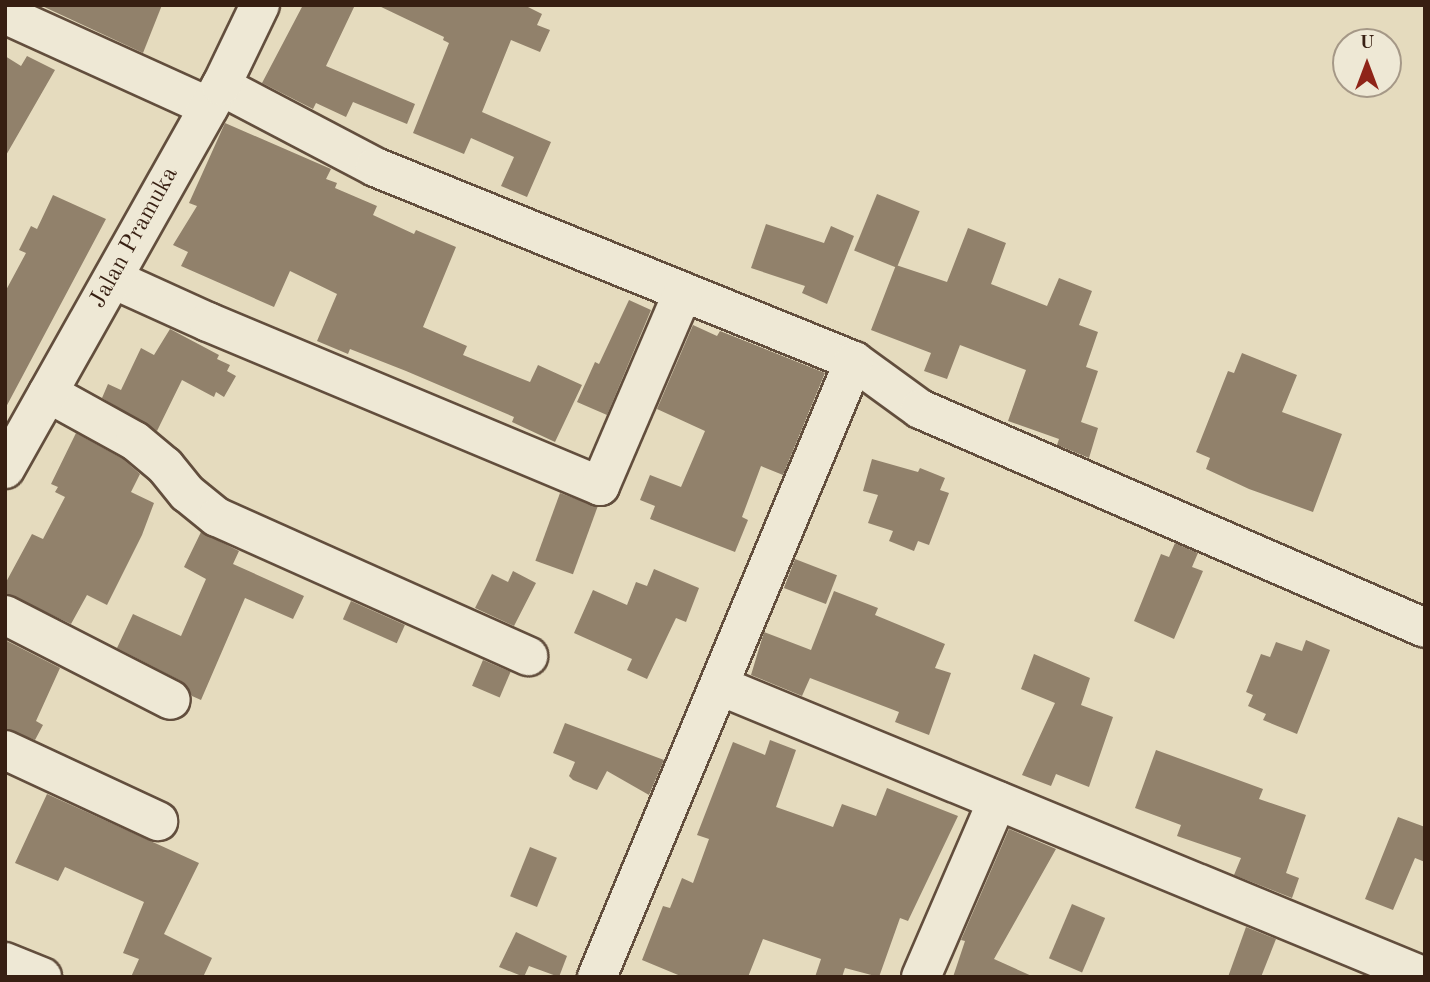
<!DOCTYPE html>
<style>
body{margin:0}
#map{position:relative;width:1430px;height:982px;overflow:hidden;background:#e5dbbe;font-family:"Old Standard TT",serif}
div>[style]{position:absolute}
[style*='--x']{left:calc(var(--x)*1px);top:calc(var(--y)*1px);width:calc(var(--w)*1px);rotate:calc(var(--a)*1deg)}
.building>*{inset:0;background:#91816b;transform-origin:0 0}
.roads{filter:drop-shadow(2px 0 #624e3d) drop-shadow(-2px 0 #624e3d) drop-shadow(0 2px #624e3d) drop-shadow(0 -2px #624e3d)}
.minor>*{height:38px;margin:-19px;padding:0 19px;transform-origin:19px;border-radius:19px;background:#eee8d5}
span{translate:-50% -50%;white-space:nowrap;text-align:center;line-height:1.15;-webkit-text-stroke:5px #eee8d5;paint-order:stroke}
.street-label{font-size:24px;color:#371f12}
.frame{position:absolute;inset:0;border:7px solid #371f12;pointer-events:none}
.north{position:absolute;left:1332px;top:28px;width:70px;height:70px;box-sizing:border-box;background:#eee8d5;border:2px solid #a59887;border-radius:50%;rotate:0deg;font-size:19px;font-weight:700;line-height:28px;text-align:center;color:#371f12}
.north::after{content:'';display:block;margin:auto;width:24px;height:32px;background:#8f2418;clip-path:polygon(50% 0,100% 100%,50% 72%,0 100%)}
</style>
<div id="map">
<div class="building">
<div style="clip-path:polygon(40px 5px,162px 5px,143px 53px)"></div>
<div style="clip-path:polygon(303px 5px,355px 5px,326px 66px,415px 104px,407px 124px,353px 102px,346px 117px,316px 103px,313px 109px,262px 83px)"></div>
<div style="clip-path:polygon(377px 5px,524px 5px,542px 14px,537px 25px,550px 30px,540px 52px,511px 40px,482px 112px,551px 142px,527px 197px,501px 186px,514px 157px,471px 138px,464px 154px,413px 133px,449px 43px,443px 40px,444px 37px)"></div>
<div style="clip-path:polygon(5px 56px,21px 66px,27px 56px,55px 70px,5px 157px)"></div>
<div style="clip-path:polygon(225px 123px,331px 169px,326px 179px,337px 183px,335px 188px,377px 206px,373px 215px,414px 234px,416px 230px,456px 247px,423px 327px,467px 346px,463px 355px,530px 382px,538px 365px,582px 385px,555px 442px,512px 422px,514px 417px,406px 371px,350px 349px,348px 354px,317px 341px,337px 294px,290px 271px,274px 307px,181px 266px,188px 252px,173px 245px,197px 206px,189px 203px)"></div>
<div style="left:877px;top:194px;width:46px;height:61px;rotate:22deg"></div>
<div style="clip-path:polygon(53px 195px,106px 219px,5px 409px,5px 292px,26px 253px,19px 250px,31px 226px,37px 229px)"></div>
<div style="clip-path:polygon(766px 224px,824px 243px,831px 226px,854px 236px,827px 304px,802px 293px,805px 286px,751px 268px)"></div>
<div style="clip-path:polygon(968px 228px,1006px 243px,991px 284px,1047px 306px,1059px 278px,1092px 291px,1079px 325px,1098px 332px,1086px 367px,1098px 371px,1081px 422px,1098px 428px,1089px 458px,1057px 445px,1059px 439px,1008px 421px,1026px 370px,960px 345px,947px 379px,924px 371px,931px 353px,871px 330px,896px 265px,947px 282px)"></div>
<div style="clip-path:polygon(629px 300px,651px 310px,607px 415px,577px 402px,595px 362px,599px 364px)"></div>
<div style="clip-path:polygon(693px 325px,717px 336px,720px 331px,825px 373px,783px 475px,761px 466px,742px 517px,748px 520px,735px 552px,650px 519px,655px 506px,640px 500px,650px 475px,681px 487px,705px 431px,657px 409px)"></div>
<div style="clip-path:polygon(170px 329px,219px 355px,217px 359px,230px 365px,227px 371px,236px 376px,224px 397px,216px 392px,214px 397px,182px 380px,157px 431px,102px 398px,108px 384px,121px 390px,141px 348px,154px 355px)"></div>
<div style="clip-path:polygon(1242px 353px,1297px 375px,1282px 412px,1342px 434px,1313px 512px,1249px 489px,1206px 469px,1210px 458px,1196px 452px,1228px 371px,1234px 373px)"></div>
<div style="clip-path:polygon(76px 433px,123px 459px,140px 474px,131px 492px,154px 503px,142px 535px,107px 605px,87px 595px,71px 624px,5px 593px,5px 584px,32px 534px,43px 539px,65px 497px,55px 492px,58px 487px,51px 484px)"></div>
<div style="clip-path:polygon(872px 459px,918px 472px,920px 468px,945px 478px,940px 490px,949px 493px,929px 545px,918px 541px,914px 551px,889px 541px,893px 531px,868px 523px,878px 495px,863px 491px)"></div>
<div style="left:560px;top:493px;width:40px;height:72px;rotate:20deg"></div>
<div style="clip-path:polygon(201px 532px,239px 551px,233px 564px,304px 596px,293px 619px,245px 598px,201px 700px,192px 696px,181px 681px,117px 648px,133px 614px,181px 636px,206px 579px,184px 567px)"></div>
<div style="clip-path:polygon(1175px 543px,1198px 553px,1192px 567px,1203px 571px,1174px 639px,1134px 621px,1161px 554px,1169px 557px)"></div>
<div style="left:795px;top:559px;width:45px;height:31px;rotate:21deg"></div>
<div style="clip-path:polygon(654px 569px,699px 588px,686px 622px,676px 618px,647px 679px,627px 670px,632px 659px,574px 633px,593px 590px,627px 605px,636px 582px,647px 586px)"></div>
<div style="clip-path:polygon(513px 571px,536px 583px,514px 626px,475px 608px,492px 574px,508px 582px)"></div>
<div style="clip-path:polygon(834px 591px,878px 608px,875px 615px,945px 644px,935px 668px,951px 673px,929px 735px,895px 722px,899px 712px,810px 678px,802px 696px,751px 675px,764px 632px,811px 650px)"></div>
<div style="left:351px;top:601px;width:59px;height:20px;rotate:24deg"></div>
<div style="clip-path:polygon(5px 640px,60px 668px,36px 721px,43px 725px,35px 740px,5px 729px)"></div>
<div style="clip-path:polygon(1306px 640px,1330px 650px,1297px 734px,1263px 720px,1266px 714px,1248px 706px,1253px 695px,1246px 692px,1261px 654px,1270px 657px,1276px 642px,1302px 651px)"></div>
<div style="clip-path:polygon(1034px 654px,1090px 678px,1081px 705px,1113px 717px,1089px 787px,1056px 774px,1051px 786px,1022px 775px,1055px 703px,1021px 689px)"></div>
<div style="left:483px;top:660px;width:30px;height:28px;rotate:23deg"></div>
<div style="clip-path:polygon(565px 723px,664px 760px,649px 795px,607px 771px,597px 790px,573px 780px,569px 776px,575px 762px,553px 753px)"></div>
<div style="clip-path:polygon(770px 740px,796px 750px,776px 807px,833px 827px,842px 804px,876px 816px,887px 788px,958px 816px,908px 921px,900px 918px,879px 977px,845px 968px,842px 977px,815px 977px,821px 959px,763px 939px,748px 977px,683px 977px,642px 960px,663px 906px,670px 908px,682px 878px,693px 883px,709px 839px,697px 835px,733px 742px,765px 755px)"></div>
<div style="clip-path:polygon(1156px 750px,1263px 789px,1259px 799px,1306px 815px,1286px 873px,1299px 878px,1292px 898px,1234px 875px,1241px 858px,1177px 836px,1181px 825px,1135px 808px)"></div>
<div style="clip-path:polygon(47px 794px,199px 863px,164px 934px,212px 958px,203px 977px,131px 977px,139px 959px,123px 953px,144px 902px,65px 867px,58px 881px,15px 863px)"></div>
<div style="clip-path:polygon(1398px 817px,1425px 827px,1425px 862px,1415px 858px,1393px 910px,1365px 899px)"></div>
<div style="clip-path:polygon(1009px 829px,1056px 849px,994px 959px,1034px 977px,953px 977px,965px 941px,961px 940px)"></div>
<div style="left:530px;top:847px;width:29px;height:53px;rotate:22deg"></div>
<div style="left:1072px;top:904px;width:36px;height:59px;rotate:23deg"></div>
<div style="clip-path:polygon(1246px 927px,1276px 939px,1261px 977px,1228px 977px)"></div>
<div style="clip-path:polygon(516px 932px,567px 956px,559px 977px,529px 966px,524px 977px,499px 967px)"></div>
</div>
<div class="roads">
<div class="minor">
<div style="--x:13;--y:18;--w:215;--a:24.4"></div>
<div style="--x:221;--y:86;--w:174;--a:27.7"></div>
<div style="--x:375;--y:167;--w:517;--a:22.05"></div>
<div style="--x:854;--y:361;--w:82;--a:36"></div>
<div style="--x:920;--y:409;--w:550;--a:23.44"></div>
<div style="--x:113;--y:279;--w:104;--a:24.4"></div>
<div style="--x:208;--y:322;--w:425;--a:22.7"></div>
<div style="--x:600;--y:486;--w:211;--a:-66.8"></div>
<div style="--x:48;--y:393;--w:99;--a:28.9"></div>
<div style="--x:135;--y:441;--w:39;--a:40"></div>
<div style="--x:165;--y:466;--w:35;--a:51"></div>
<div style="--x:187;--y:493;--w:38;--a:39"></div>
<div style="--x:217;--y:517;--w:341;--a:24.1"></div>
<div style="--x:5;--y:469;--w:440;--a:-60.6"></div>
<div style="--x:221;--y:86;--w:90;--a:-64.3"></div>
<div style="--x:5;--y:615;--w:186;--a:27.1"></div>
<div style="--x:720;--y:686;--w:763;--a:22.43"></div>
<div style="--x:5;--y:750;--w:169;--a:24.9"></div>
<div style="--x:5;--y:962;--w:40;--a:22"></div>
<div style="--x:597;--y:977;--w:667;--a:-67.35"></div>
<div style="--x:921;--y:977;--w:192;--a:-66.6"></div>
</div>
</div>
<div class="street-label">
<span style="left:135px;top:238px;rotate:-61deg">Jalan Pramuka</span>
</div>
<div class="frame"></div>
<div class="north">U</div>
</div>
